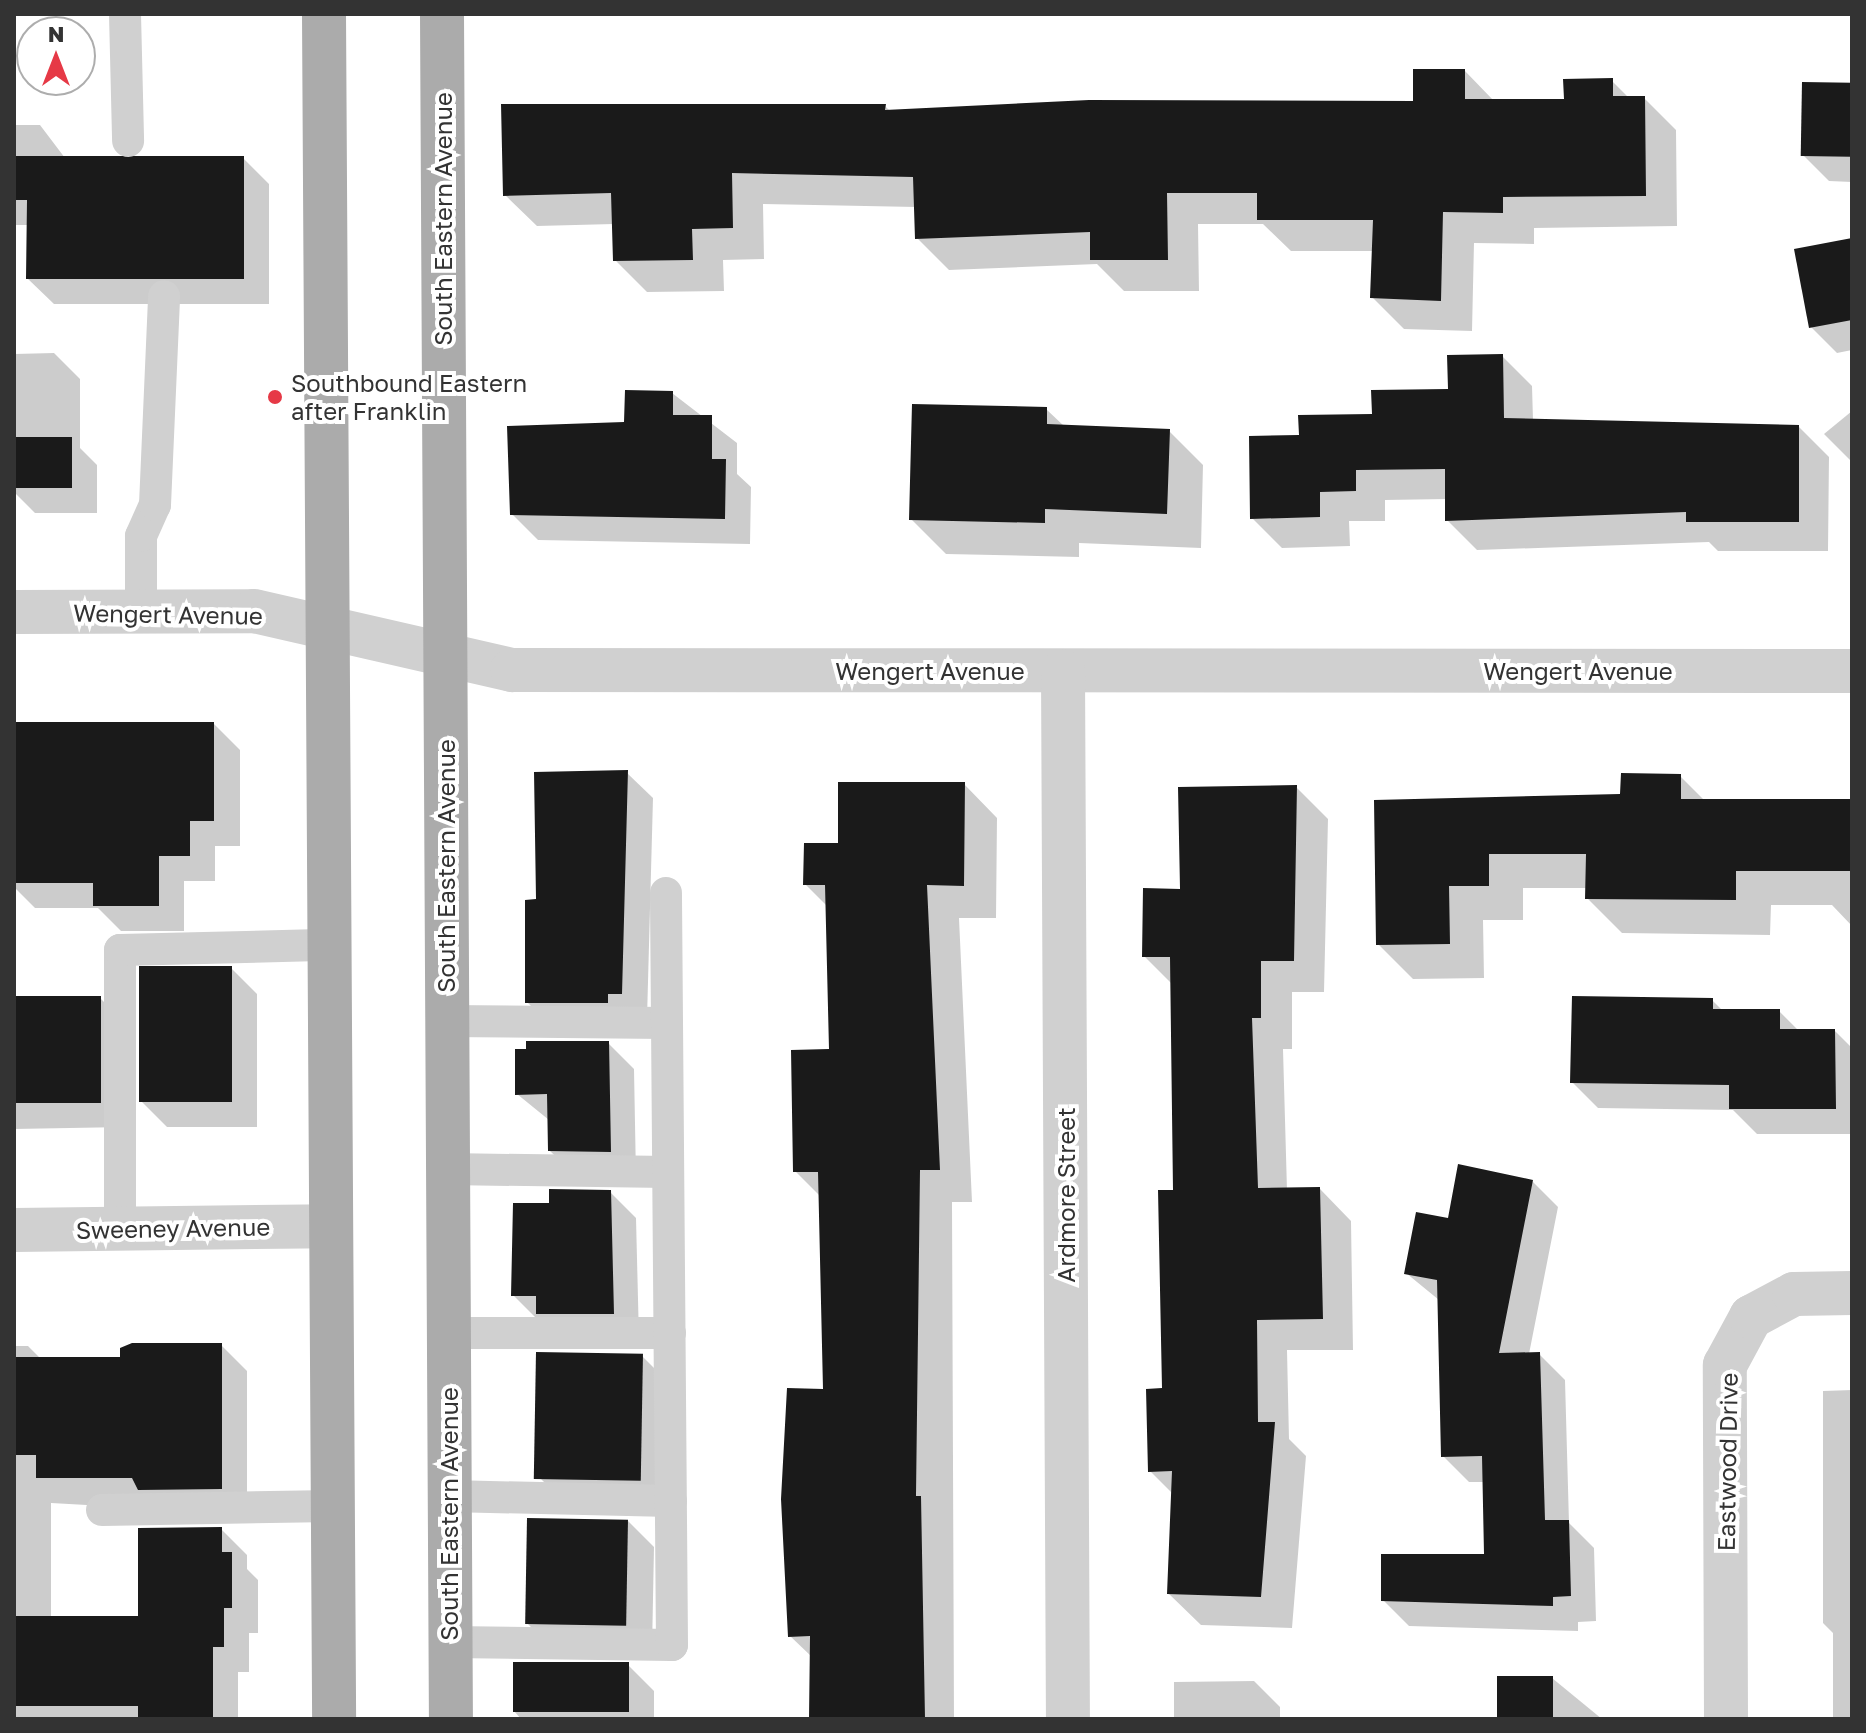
<!DOCTYPE html>
<style>
body{margin:0}
#map{position:relative;width:1866px;height:1733px;overflow:hidden;background:#fff;font-family:"Golos Text",sans-serif}
div>[style]{position:absolute}
[style*='--x']{left:calc(var(--x)*1px);top:calc(var(--y)*1px);width:calc(var(--w)*1px);rotate:calc(var(--a)*1deg)}
.shadow>*{inset:0;background:#0003}
.building>*{inset:0;background:#1a1a1a;transform-origin:0 0}
.lane>*{height:32px;margin:-16px;padding:0 16px;transform-origin:16px;border-radius:16px;background:#d0d0d0}
.street>*{height:44px;margin:-22px;padding:0 22px;transform-origin:22px;border-radius:22px;background:#d0d0d0}
.primary>*{height:44px;margin:-22px;padding:0 22px;transform-origin:22px;border-radius:22px;background:#ababab}
.dots>*{width:22px;height:22px;translate:-50% -50%;box-sizing:border-box;border:4px solid #fff;border-radius:50%}
span{translate:-50% -50%;white-space:nowrap;text-align:center;line-height:1.15;-webkit-text-stroke:8px #fff;paint-order:stroke}
.street-label{font-size:24px;color:#333}
.poi-label{font-size:24px;color:#333}
.left{translate:0 -50%;text-align:left}
.frame{position:absolute;inset:0;border:16px solid #333;pointer-events:none}
.north{position:absolute;left:16px;top:16px;width:80px;height:80px;box-sizing:border-box;background:#fff;border:2px solid #adadad;border-radius:50%;rotate:0deg;font-size:22px;font-weight:700;line-height:32px;text-align:center;color:#333}
.north::after{content:'';display:block;margin:auto;width:28px;height:36px;background:#e63946;clip-path:polygon(50% 0,100% 100%,50% 72%,0 100%)}
</style>
<div id="map">
<div class="shadow">
<div style="clip-path:polygon(1465px 71px,1494px 101px,1566px 101px,1612px 81px,1629px 98px,1644px 98px,1676px 130px,1677px 226px,1534px 228px,1534px 244px,1474px 243px,1472px 331px,1404px 329px,1372px 297px,1373px 251px,1291px 251px,1263px 224px,1198px 224px,1199px 291px,1124px 291px,1097px 264px,949px 270px,917px 238px,916px 207px,763px 204px,764px 259px,723px 260px,724px 291px,647px 292px,615px 260px,614px 224px,537px 226px,505px 195px,885px 106px,891px 112px,1415px 103px)"></div>
<div style="clip-path:polygon(1852px 85px,1852px 182px,1829px 181px,1803px 155px)"></div>
<div style="clip-path:polygon(14px 125px,40px 125px,65px 158px,243px 158px,269px 184px,269px 304px,54px 304px,28px 279px,29px 225px,14px 225px)"></div>
<div style="clip-path:polygon(1852px 240px,1852px 350px,1837px 353px,1811px 327px)"></div>
<div style="clip-path:polygon(54px 353px,80px 379px,80px 448px,97px 465px,97px 513px,35px 513px,14px 492px,14px 354px)"></div>
<div style="clip-path:polygon(1502px 356px,1532px 386px,1533px 420px,1799px 427px,1829px 457px,1828px 551px,1718px 551px,1709px 542px,1477px 550px,1447px 520px,1447px 499px,1385px 500px,1385px 521px,1349px 521px,1350px 546px,1282px 548px,1252px 518px,1301px 437px,1450px 391px)"></div>
<div style="clip-path:polygon(672px 393px,737px 443px,737px 474px,751px 487px,750px 544px,538px 540px,512px 514px)"></div>
<div style="clip-path:polygon(1046px 409px,1064px 426px,1169px 431px,1203px 465px,1201px 548px,1079px 543px,1079px 557px,946px 554px,911px 519px)"></div>
<div style="clip-path:polygon(1852px 411px,1852px 462px,1824px 434px)"></div>
<div style="clip-path:polygon(14px 723px,214px 724px,240px 750px,240px 846px,215px 846px,215px 881px,184px 881px,184px 931px,121px 931px,98px 908px,35px 908px,14px 887px)"></div>
<div style="clip-path:polygon(627px 773px,653px 798px,647px 1019px,553px 1028px,527px 1002px,539px 901px)"></div>
<div style="clip-path:polygon(1680px 776px,1705px 801px,1852px 801px,1852px 926px,1832px 905px,1771px 905px,1770px 935px,1622px 933px,1587px 898px,1587px 888px,1523px 888px,1523px 920px,1483px 920px,1484px 978px,1413px 979px,1378px 944px,1376px 802px,1622px 796px)"></div>
<div style="clip-path:polygon(964px 784px,997px 818px,996px 918px,959px 918px,972px 1202px,952px 1202px,954px 1719px,811px 1719px,812px 1657px,790px 1636px,825px 1391px,821px 1197px,795px 1171px,831px 1051px,827px 906px,805px 884px,840px 845px)"></div>
<div style="clip-path:polygon(1296px 787px,1328px 819px,1324px 992px,1292px 992px,1292px 1049px,1283px 1049px,1287px 1190px,1320px 1189px,1351px 1221px,1353px 1350px,1287px 1350px,1289px 1439px,1306px 1456px,1292px 1628px,1201px 1625px,1169px 1594px,1173px 1494px,1150px 1471px,1164px 1390px,1175px 1191px,1172px 984px,1144px 956px,1182px 891px)"></div>
<div style="clip-path:polygon(231px 968px,257px 994px,257px 1127px,167px 1127px,141px 1101px)"></div>
<div style="clip-path:polygon(100px 998px,126px 1024px,126px 1127px,14px 1129px,14px 1000px)"></div>
<div style="clip-path:polygon(1712px 1000px,1723px 1011px,1779px 1011px,1799px 1031px,1835px 1031px,1852px 1048px,1852px 1134px,1757px 1134px,1733px 1110px,1598px 1108px,1572px 1082px)"></div>
<div style="clip-path:polygon(608px 1043px,634px 1069px,636px 1177px,576px 1176px,550px 1151px,549px 1120px,517px 1094px)"></div>
<div style="clip-path:polygon(1532px 1181px,1558px 1207px,1529px 1354px,1539px 1354px,1565px 1380px,1569px 1523px,1594px 1548px,1596px 1621px,1578px 1622px,1578px 1631px,1409px 1626px,1383px 1600px,1486px 1556px,1484px 1482px,1469px 1482px,1443px 1456px,1439px 1300px,1406px 1273px,1449px 1221px)"></div>
<div style="clip-path:polygon(610px 1192px,636px 1218px,639px 1339px,539px 1321px,513px 1295px,551px 1205px)"></div>
<div style="clip-path:polygon(221px 1345px,247px 1371px,247px 1514px,51px 1503px,51px 1618px,140px 1618px,221px 1529px,247px 1555px,247px 1569px,258px 1580px,258px 1633px,249px 1633px,249px 1672px,238px 1672px,238px 1719px,14px 1719px,14px 1346px,28px 1346px,41px 1359px,122px 1359px)"></div>
<div style="clip-path:polygon(642px 1356px,668px 1382px,670px 1506px,566px 1504px,540px 1478px)"></div>
<div style="clip-path:polygon(1852px 1390px,1852px 1719px,1833px 1719px,1833px 1633px,1823px 1623px,1823px 1391px)"></div>
<div style="clip-path:polygon(628px 1521px,654px 1547px,652px 1650px,552px 1649px,527px 1623px)"></div>
<div style="clip-path:polygon(628px 1665px,654px 1691px,654px 1719px,521px 1719px,514px 1711px)"></div>
<div style="clip-path:polygon(1552px 1678px,1602px 1719px,1499px 1719px)"></div>
<div style="clip-path:polygon(1254px 1681px,1280px 1707px,1280px 1719px,1174px 1719px,1174px 1682px)"></div>
</div>
<div class="building">
<div style="clip-path:polygon(1413px 69px,1465px 69px,1465px 99px,1564px 99px,1563px 79px,1613px 78px,1613px 96px,1645px 96px,1646px 196px,1503px 197px,1503px 213px,1443px 212px,1441px 301px,1370px 298px,1373px 220px,1257px 220px,1257px 193px,1167px 193px,1168px 260px,1090px 260px,1090px 232px,915px 239px,913px 177px,732px 173px,733px 228px,692px 229px,693px 260px,613px 261px,611px 193px,503px 196px,501px 104px,886px 104px,885px 110px,1089px 100px,1413px 101px)"></div>
<div style="left:1802px;top:82px;width:50px;height:74px;rotate:1deg"></div>
<div style="clip-path:polygon(14px 156px,244px 156px,244px 279px,26px 279px,27px 200px,14px 200px)"></div>
<div style="clip-path:polygon(1852px 238px,1852px 320px,1809px 328px,1794px 249px)"></div>
<div style="clip-path:polygon(1503px 354px,1504px 418px,1799px 425px,1799px 522px,1686px 522px,1686px 512px,1445px 521px,1445px 469px,1356px 470px,1356px 491px,1320px 492px,1320px 517px,1250px 519px,1249px 436px,1299px 435px,1298px 415px,1372px 414px,1371px 390px,1448px 389px,1447px 355px)"></div>
<div style="clip-path:polygon(625px 390px,673px 391px,673px 415px,712px 415px,712px 459px,726px 459px,725px 519px,510px 515px,507px 426px,624px 422px)"></div>
<div style="clip-path:polygon(912px 404px,1047px 407px,1047px 424px,1170px 429px,1167px 514px,1045px 509px,1045px 523px,909px 520px)"></div>
<div style="left:14px;top:437px;width:58px;height:51px"></div>
<div style="clip-path:polygon(14px 722px,214px 722px,214px 821px,190px 821px,190px 856px,159px 856px,159px 906px,93px 906px,93px 883px,14px 883px)"></div>
<div style="clip-path:polygon(628px 770px,622px 994px,608px 994px,608px 1003px,525px 1003px,525px 900px,536px 899px,534px 772px)"></div>
<div style="clip-path:polygon(1621px 773px,1681px 774px,1681px 799px,1852px 799px,1852px 871px,1736px 871px,1736px 900px,1585px 899px,1586px 854px,1489px 854px,1489px 886px,1449px 886px,1450px 944px,1376px 945px,1374px 800px,1620px 794px)"></div>
<div style="clip-path:polygon(838px 782px,965px 782px,964px 886px,927px 885px,940px 1170px,920px 1170px,916px 1496px,921px 1496px,925px 1719px,809px 1719px,810px 1636px,788px 1637px,781px 1499px,787px 1388px,823px 1389px,818px 1172px,793px 1172px,791px 1050px,829px 1049px,825px 885px,803px 885px,804px 843px,838px 843px)"></div>
<div style="clip-path:polygon(1297px 785px,1294px 961px,1261px 961px,1261px 1018px,1252px 1018px,1258px 1188px,1320px 1187px,1323px 1319px,1257px 1320px,1258px 1422px,1275px 1422px,1261px 1597px,1167px 1594px,1172px 1471px,1148px 1472px,1146px 1389px,1162px 1388px,1158px 1190px,1173px 1190px,1170px 957px,1142px 957px,1143px 888px,1180px 889px,1178px 787px)"></div>
<div style="left:232px;top:966px;width:136px;height:93px;rotate:90deg"></div>
<div style="left:14px;top:996px;width:87px;height:107px"></div>
<div style="clip-path:polygon(1572px 996px,1713px 998px,1713px 1009px,1780px 1009px,1780px 1029px,1835px 1029px,1836px 1109px,1729px 1109px,1729px 1085px,1570px 1083px)"></div>
<div style="clip-path:polygon(526px 1041px,609px 1041px,611px 1152px,548px 1151px,547px 1094px,515px 1095px,515px 1049px,526px 1049px)"></div>
<div style="clip-path:polygon(1458px 1164px,1533px 1180px,1499px 1353px,1540px 1352px,1545px 1520px,1569px 1520px,1571px 1596px,1553px 1597px,1553px 1606px,1381px 1601px,1381px 1554px,1484px 1554px,1482px 1456px,1441px 1457px,1437px 1280px,1404px 1274px,1416px 1212px,1448px 1218px)"></div>
<div style="clip-path:polygon(549px 1189px,611px 1190px,614px 1314px,536px 1314px,536px 1296px,511px 1296px,513px 1203px,549px 1203px)"></div>
<div style="clip-path:polygon(132px 1343px,222px 1343px,222px 1489px,138px 1490px,132px 1478px,36px 1478px,36px 1455px,14px 1455px,14px 1357px,120px 1357px,120px 1348px)"></div>
<div style="left:536px;top:1352px;width:107px;height:127px;rotate:1deg"></div>
<div style="left:527px;top:1518px;width:101px;height:106px;rotate:1deg"></div>
<div style="clip-path:polygon(222px 1527px,222px 1552px,232px 1552px,232px 1608px,224px 1608px,224px 1647px,213px 1647px,213px 1719px,138px 1719px,138px 1706px,14px 1706px,14px 1616px,138px 1616px,138px 1528px)"></div>
<div style="left:513px;top:1662px;width:116px;height:50px"></div>
<div style="left:1497px;top:1676px;width:56px;height:43px"></div>
</div>
<div class="lane">
<div style="--x:125;--y:14;--w:127;--a:88.6"></div>
<div style="--x:141;--y:611;--w:75;--a:-90"></div>
<div style="--x:141;--y:536;--w:34;--a:-66"></div>
<div style="--x:155;--y:505;--w:209;--a:-87.5"></div>
<div style="--x:446;--y:1021;--w:221;--a:0.5"></div>
<div style="--x:447;--y:1169;--w:221;--a:0.8"></div>
<div style="--x:120;--y:1228;--w:278;--a:-90"></div>
<div style="--x:120;--y:950;--w:210;--a:-1.4"></div>
<div style="--x:448;--y:1333;--w:222;--a:0"></div>
<div style="--x:449;--y:1496;--w:222;--a:1.3"></div>
<div style="--x:102;--y:1510;--w:231;--a:-1"></div>
<div style="--x:450;--y:1642;--w:222;--a:0.8"></div>
<div style="--x:672;--y:1645;--w:752;--a:-90.46"></div>
</div>
<div class="street">
<div style="--x:14;--y:612;--w:240;--a:-0.2"></div>
<div style="--x:254;--y:611;--w:265;--a:12.9"></div>
<div style="--x:512;--y:670;--w:1340;--a:0.04"></div>
<div style="--x:1063;--y:671;--w:1048;--a:89.73"></div>
<div style="--x:14;--y:1230;--w:317;--a:-0.7"></div>
<div style="--x:1726;--y:1719;--w:354;--a:-90.2"></div>
<div style="--x:1725;--y:1365;--w:55;--a:-61.6"></div>
<div style="--x:1751;--y:1317;--w:49;--a:-28.1"></div>
<div style="--x:1794;--y:1294;--w:58;--a:-1"></div>
</div>
<div class="primary">
<div style="--x:324;--y:14;--w:1705;--a:89.66"></div>
<div style="--x:442;--y:14;--w:1705;--a:89.7"></div>
</div>
<div class="dots">
<div style="left:275px;top:397px;background:#e63946"></div>
</div>
<div class="street-label">
<span style="left:443px;top:219px;rotate:-90deg">South Eastern Avenue</span>
<span style="left:168px;top:614px;rotate:1deg">Wengert Avenue</span>
<span style="left:930px;top:671px">Wengert Avenue</span>
<span style="left:1578px;top:671px">Wengert Avenue</span>
<span style="left:446px;top:866px;rotate:-90deg">South Eastern Avenue</span>
<span style="left:1066px;top:1195px;rotate:-90deg">Ardmore Street</span>
<span style="left:173px;top:1228px;rotate:-1deg">Sweeney Avenue</span>
<span style="left:1727px;top:1462px;rotate:-89deg">Eastwood Drive</span>
<span style="left:449px;top:1514px;rotate:-90deg">South Eastern Avenue</span>
</div>
<div class="poi-label">
<span class="left" style="left:291px;top:397px">Southbound Eastern<br>after Franklin</span>
</div>
<div class="frame"></div>
<div class="north">N</div>
</div>
